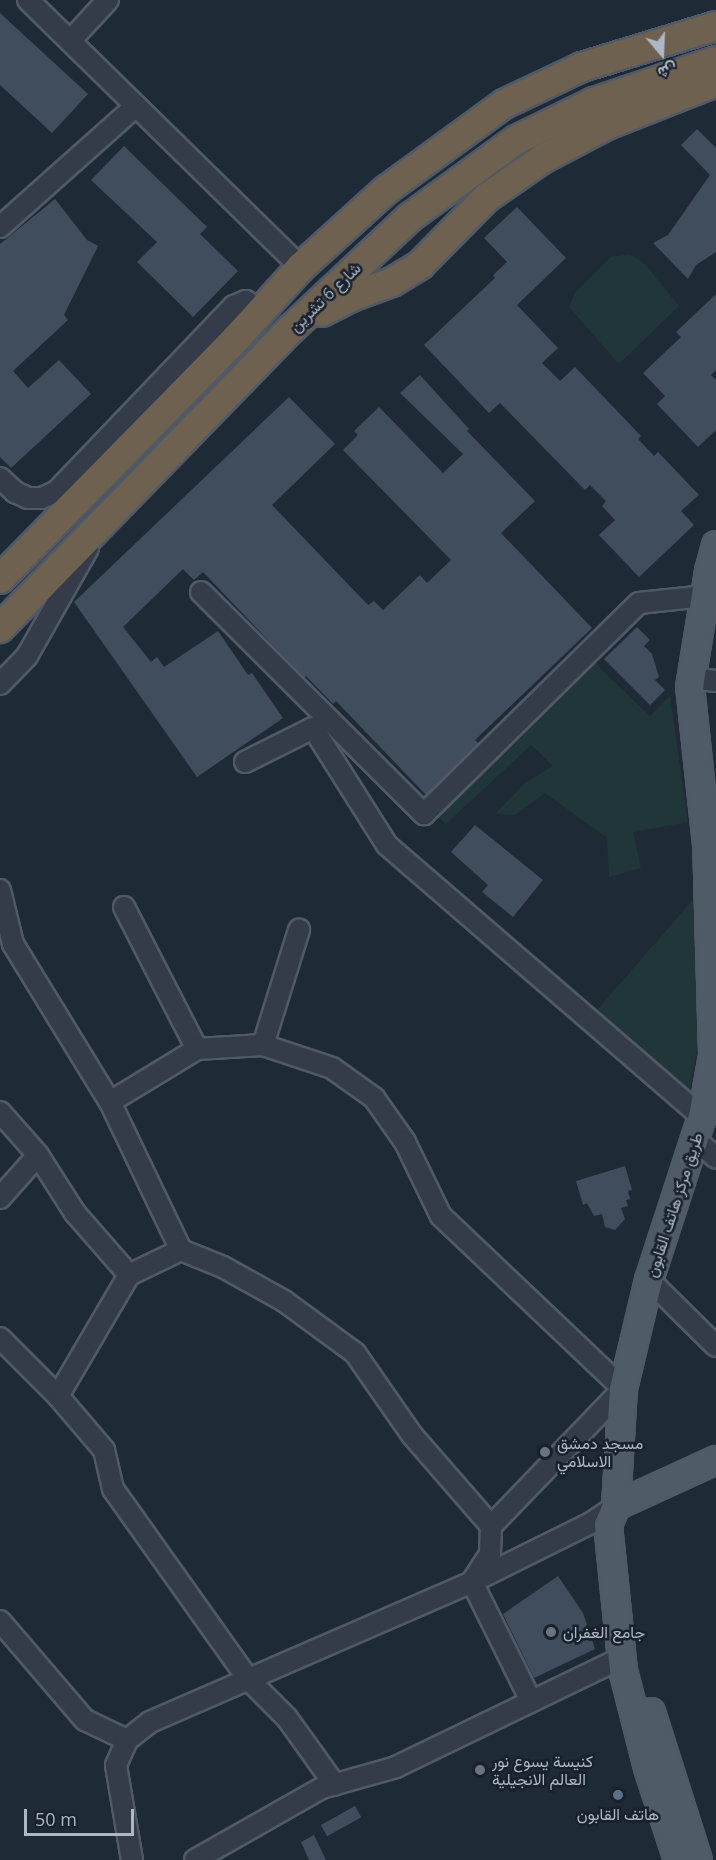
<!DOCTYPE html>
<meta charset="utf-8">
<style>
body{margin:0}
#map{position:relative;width:716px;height:1860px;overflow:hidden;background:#1f2a37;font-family:"Open Sans",Vazirmatn,sans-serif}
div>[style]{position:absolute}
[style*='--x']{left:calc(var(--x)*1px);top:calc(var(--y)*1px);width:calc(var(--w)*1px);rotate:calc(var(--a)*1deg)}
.green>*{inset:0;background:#213638}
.building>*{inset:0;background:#404d5c;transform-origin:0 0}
.roads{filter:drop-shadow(2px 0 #505a66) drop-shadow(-2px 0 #505a66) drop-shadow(0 2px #505a66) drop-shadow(0 -2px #505a66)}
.minor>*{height:20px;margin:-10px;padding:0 10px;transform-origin:10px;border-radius:10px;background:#333c48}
.major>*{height:26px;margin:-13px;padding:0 13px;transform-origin:13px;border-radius:13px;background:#505b68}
.highway>*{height:28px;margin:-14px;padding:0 14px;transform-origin:14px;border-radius:14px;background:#6e6150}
.dots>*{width:16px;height:16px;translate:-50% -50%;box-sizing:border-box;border:3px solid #18212c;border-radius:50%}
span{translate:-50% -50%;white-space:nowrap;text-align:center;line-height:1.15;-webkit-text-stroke:5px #18212c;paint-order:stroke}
.street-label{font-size:16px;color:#adb7c5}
.poi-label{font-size:16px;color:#adb7c5}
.left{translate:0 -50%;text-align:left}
.north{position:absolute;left:632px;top:24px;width:60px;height:60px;-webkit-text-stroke:4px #18212c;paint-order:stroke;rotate:161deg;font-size:16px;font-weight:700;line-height:24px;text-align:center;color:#adb7c5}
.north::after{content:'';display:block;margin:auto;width:21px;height:27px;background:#adb7c5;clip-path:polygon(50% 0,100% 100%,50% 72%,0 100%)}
.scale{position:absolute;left:24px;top:1809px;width:110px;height:27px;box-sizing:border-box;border:3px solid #adb7c5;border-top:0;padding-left:8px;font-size:18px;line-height:21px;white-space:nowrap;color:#adb7c5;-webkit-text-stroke:4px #18212c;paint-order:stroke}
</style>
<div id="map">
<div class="green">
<div style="clip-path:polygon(629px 254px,643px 262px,679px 306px,619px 364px,569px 307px,575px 293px,611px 257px)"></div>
<div style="clip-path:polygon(594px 662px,650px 716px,670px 696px,688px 822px,633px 832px,641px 868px,609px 877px,607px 838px,545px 793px,515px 815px,495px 814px,525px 783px,553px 766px,531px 745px,446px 824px,433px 813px)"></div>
<div style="clip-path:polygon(698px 894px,697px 1048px,690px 1090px,596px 1011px)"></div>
</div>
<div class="building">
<div style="clip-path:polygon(0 13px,88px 94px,52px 133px,0 85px)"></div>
<div style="clip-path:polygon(697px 129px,716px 148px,716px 252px,696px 265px,688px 279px,653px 243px,668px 235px,710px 175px,681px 145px)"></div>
<div style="clip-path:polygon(124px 146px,207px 227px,200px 234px,238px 271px,193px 317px,137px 262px,157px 242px,91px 180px)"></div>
<div style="clip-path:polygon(55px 199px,87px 240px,98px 246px,64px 315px,68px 320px,13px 371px,28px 388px,59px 360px,91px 394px,11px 468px,0 457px,0 244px)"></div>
<div style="clip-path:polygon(517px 207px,566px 258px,517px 305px,558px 348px,542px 363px,560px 381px,575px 367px,641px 436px,638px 439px,654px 456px,658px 452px,699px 495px,681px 511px,694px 525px,639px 577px,599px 535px,615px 520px,602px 506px,606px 501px,590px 485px,585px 490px,500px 403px,489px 413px,424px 345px,495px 278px,493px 275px,507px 262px,484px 238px)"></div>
<div style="clip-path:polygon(716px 294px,716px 370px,711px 375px,716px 380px,716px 430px,698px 447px,657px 404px,665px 396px,643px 373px,681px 337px,676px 332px)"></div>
<div style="clip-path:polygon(420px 375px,469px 429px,467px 431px,535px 501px,501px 533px,592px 628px,475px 740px,479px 744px,426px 795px,336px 701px,333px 704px,306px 676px,304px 678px,203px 572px,194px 580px,183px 569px,123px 627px,151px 662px,157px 657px,164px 667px,218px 631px,248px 675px,252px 673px,283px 718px,197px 777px,74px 602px,289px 397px,335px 444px,272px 505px,368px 605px,374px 601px,383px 610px,420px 575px,427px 583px,451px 560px,343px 450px,358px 435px,354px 431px,379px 407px,443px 473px,463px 454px,400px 393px)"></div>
<div style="clip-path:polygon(637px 627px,650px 640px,644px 646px,652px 654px,659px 677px,655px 680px,665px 690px,650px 705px,604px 659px)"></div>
<div style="clip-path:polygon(475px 825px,543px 880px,513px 917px,482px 892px,488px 885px,451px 852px)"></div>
<div style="clip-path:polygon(625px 1166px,632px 1190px,628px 1191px,630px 1199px,626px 1200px,628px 1206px,621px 1208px,625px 1219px,615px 1230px,605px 1227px,602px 1214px,594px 1216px,587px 1203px,583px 1205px,576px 1181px)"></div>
<div style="clip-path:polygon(558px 1576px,583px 1613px,595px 1649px,534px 1678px,503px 1614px)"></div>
<div style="left:355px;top:1806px;width:13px;height:39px;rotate:61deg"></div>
<div style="clip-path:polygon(314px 1835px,326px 1860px,309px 1860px,301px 1842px)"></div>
</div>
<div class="roads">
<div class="minor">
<div style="--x:28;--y:0;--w:382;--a:44.4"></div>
<div style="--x:70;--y:41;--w:56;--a:-47.2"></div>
<div style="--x:0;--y:227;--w:182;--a:-41.7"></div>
<div style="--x:0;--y:478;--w:21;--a:43"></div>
<div style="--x:15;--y:492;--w:14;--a:25"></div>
<div style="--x:28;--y:498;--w:14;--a:0"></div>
<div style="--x:42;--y:498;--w:17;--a:-25"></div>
<div style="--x:57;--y:491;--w:256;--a:-46.3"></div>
<div style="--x:234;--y:306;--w:13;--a:-23"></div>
<div style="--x:246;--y:301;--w:17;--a:36"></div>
<div style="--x:201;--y:592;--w:315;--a:44.9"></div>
<div style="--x:424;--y:814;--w:301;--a:-44.5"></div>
<div style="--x:639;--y:603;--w:65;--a:-6.1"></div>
<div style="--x:691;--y:678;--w:25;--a:7"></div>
<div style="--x:0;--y:684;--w:39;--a:-46"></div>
<div style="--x:27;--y:656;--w:124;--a:-60.5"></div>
<div style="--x:245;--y:762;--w:76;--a:-26.6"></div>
<div style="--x:313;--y:728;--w:138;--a:57.7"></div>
<div style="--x:387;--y:845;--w:416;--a:40.8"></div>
<div style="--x:0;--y:890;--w:56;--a:76.5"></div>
<div style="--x:13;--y:944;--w:185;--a:58.5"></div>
<div style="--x:110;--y:1102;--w:164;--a:64.4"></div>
<div style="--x:124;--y:907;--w:160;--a:62.8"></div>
<div style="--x:263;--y:1045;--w:121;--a:-72.6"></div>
<div style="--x:110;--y:1102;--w:102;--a:-31.3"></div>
<div style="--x:197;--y:1049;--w:66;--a:-3.5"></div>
<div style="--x:263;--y:1045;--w:73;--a:18.4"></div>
<div style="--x:332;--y:1068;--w:52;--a:35.5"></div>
<div style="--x:374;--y:1098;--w:54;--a:54.8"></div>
<div style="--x:405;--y:1142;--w:82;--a:64.1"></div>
<div style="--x:441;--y:1216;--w:251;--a:43.5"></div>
<div style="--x:623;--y:1389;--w:190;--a:133.9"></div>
<div style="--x:491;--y:1526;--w:28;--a:92"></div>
<div style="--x:490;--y:1554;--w:33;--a:123"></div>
<div style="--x:472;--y:1582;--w:133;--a:63.6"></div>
<div style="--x:0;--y:1112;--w:57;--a:48.5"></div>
<div style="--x:38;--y:1155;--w:69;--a:57.5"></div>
<div style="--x:75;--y:1213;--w:82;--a:48.9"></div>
<div style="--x:695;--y:1139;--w:28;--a:42"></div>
<div style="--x:0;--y:1198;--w:57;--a:-48.5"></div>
<div style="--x:649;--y:1280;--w:94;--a:44.6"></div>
<div style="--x:0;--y:1338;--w:82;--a:45"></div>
<div style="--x:58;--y:1396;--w:71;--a:49.6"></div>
<div style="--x:104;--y:1450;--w:40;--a:77"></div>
<div style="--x:113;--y:1489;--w:233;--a:54.6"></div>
<div style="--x:248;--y:1679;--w:55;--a:45"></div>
<div style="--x:287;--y:1718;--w:82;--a:54.4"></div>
<div style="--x:58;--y:1396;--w:140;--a:-59.6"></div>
<div style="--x:129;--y:1275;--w:58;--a:-25.7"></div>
<div style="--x:181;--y:1250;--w:45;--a:22"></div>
<div style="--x:223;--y:1267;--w:70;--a:29.1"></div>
<div style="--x:284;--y:1301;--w:88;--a:36.2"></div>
<div style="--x:355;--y:1353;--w:100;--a:55.2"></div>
<div style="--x:412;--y:1435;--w:121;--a:49"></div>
<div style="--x:0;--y:1621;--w:130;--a:49.4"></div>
<div style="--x:85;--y:1720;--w:47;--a:25.5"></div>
<div style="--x:132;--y:1860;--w:96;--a:-99.6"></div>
<div style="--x:116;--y:1765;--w:27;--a:-66"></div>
<div style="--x:127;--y:1740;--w:29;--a:-38"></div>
<div style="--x:150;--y:1722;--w:351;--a:-23.5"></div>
<div style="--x:472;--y:1582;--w:133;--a:-26.4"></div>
<div style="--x:591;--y:1523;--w:30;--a:-34"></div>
<div style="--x:195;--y:1860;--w:146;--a:-29.6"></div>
<div style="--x:322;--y:1788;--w:77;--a:-15.8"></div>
<div style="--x:396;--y:1767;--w:250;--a:-25.8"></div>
</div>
<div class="major">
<div style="--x:616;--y:1506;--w:110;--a:-24.7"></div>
<div style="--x:651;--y:1712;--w:155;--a:72.4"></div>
<div style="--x:678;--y:1860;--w:97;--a:-108.1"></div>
<div style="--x:648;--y:1768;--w:101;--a:-104.3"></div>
<div style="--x:623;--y:1670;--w:146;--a:-95.9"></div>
<div style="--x:608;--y:1525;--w:21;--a:-67"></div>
<div style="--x:616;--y:1506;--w:117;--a:-86.6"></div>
<div style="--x:623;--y:1389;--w:112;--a:-76.6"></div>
<div style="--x:649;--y:1280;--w:171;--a:-72"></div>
<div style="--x:702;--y:1117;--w:63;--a:-79.9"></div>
<div style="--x:713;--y:1055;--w:210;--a:-91.6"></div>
<div style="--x:707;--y:845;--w:159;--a:-96.1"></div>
<div style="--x:690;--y:687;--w:118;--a:-80.7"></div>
<div style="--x:709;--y:571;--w:27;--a:-75"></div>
</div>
<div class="highway">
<div style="--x:322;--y:312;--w:33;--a:-27"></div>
<div style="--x:351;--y:297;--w:44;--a:-20.1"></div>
<div style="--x:392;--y:282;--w:33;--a:-31"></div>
<div style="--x:420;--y:265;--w:94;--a:-45.4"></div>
<div style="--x:486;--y:198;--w:70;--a:-34.6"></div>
<div style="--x:544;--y:158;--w:71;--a:-27.6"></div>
<div style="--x:607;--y:125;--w:117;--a:-21.5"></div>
<div style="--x:0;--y:579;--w:331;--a:-45.5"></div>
<div style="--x:232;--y:343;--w:103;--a:-47.8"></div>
<div style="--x:301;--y:267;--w:115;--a:-42.2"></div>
<div style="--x:386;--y:190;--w:146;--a:-36.1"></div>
<div style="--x:504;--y:104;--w:86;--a:-25.4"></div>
<div style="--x:582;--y:67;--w:140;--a:-17"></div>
<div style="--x:0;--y:628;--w:417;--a:-45.8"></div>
<div style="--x:291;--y:329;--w:162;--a:-43.2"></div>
<div style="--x:409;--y:218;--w:132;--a:-36.1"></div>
<div style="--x:516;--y:140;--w:87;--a:-26"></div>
<div style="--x:594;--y:102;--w:129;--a:-18.6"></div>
</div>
</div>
<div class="dots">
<div style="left:545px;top:1452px;background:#6b7280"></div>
<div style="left:551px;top:1632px;background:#6b7280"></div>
<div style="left:480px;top:1770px;background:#6b7280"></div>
<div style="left:618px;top:1795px;background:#5c6f8a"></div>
</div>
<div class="street-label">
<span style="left:325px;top:297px;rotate:-44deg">شارع 6 تشرين</span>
<span style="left:674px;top:1205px;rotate:-72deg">طريق مركز هاتف القابون</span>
</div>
<div class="poi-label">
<span class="left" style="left:557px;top:1452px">مسجد دمشق<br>الاسلامي</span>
<span class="left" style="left:563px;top:1632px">جامع الغفران</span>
<span class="left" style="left:492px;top:1770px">كنيسة يسوع نور<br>العالم الانجيلية</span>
<span style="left:618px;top:1814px">هاتف القابون</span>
</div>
<div class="north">ش</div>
<div class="scale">50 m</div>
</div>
